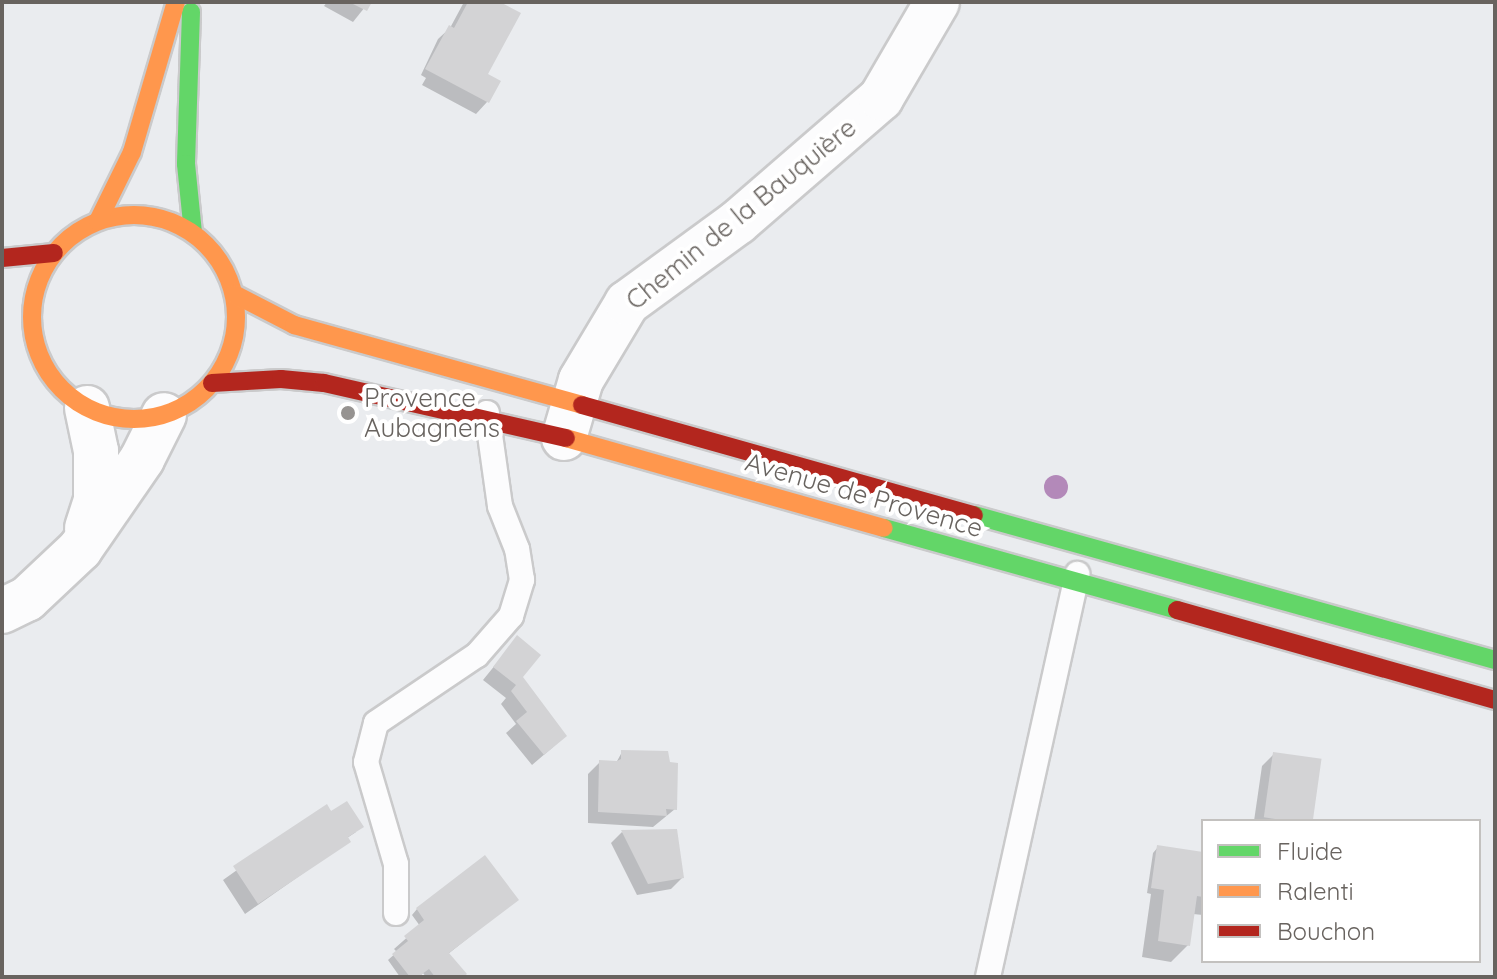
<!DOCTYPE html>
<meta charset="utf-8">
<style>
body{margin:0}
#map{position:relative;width:1497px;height:979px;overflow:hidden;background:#eaecef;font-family:Quicksand,sans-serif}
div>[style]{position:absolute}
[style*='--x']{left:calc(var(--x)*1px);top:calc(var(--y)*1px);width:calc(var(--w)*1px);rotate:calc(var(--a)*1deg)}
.shadow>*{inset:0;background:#0003}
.building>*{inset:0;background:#d3d3d5;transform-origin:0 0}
.roads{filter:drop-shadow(2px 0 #cacacb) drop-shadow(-2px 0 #cacacb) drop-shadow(0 2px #cacacb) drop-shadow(0 -2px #cacacb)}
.lane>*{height:24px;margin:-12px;padding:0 12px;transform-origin:12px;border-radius:12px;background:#fcfcfd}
.street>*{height:44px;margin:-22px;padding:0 22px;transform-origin:22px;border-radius:22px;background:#fcfcfd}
.fast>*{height:18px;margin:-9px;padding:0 9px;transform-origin:9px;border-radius:9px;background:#63d668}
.slow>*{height:18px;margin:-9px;padding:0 9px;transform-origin:9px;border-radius:9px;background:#ff974d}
.slow>.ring{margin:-9px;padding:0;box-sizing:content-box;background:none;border:18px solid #ff974d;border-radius:50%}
.jam>*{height:18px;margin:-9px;padding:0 9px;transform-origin:9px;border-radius:9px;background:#b3261e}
.trees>*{width:24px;height:24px;margin:-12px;border-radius:50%;background:#b389b9}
.dots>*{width:22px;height:22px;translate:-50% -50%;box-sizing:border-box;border:4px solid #fff;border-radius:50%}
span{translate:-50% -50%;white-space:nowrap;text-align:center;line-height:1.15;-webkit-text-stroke:8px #fff;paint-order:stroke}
.street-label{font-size:26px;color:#68635f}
.poi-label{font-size:26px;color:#68635f}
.left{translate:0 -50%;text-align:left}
.frame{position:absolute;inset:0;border:4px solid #68635f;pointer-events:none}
.legend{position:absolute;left:1201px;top:819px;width:280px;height:144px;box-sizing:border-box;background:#fff;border:2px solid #c3c1bf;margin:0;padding:10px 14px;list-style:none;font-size:24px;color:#68635f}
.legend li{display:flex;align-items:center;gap:16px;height:40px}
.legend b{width:40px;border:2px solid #c3c1bf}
</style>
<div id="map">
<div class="shadow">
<div style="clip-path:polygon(327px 2px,369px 2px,353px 22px,324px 6px)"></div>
<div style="clip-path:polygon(464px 2px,496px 2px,486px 74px,487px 102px,476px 114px,422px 85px,426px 78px,421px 75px,438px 39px,450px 28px)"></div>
<div style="clip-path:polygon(517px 638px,520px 677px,553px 747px,532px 765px,506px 733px,516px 724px,501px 704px,506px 698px,483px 680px)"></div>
<div style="clip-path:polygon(622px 752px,675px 809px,653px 827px,588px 823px,588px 774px,600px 762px,616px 763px)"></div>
<div style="clip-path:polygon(1274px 754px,1319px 761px,1311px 821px,1254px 821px,1262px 766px)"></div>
<div style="clip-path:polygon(326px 807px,356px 832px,347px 838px,349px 841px,245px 914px,223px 880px)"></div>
<div style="clip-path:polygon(622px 832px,682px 878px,671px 889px,637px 895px,611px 843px)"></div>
<div style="clip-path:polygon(1158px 847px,1203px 854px,1203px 915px,1193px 914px,1188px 945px,1171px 962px,1142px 957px,1151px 894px,1147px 893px,1153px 853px)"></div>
<div style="clip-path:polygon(516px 900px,448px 954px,461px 977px,426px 977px,423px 973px,419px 977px,400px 977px,388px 960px,397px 952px,394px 949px,420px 926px,412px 915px,417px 909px)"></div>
</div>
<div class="building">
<div style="clip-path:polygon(349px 2px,372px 2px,367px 11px)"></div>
<div style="clip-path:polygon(468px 2px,500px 2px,521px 13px,488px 74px,501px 81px,489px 103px,425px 69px,449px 25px,454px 28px)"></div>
<div style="clip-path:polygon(517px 635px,541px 655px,523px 677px,567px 736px,544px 755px,516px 721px,527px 712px,511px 691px,516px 685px,493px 667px)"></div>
<div style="clip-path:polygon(621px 750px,668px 751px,670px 762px,678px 763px,677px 810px,666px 809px,667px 816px,598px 812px,599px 760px,617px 761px,621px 759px)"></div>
<div style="left:1273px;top:752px;width:49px;height:66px;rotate:8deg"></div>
<div style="clip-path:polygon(347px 801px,364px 827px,348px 837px,351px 842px,258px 904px,233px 866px,327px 804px,331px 811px)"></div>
<div style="clip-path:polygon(677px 829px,684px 878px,648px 884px,621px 830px)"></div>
<div style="clip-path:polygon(1157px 845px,1203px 852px,1203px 897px,1197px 896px,1190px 946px,1158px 941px,1164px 890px,1151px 888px)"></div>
<div style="clip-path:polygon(485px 855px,519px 900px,449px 953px,467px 974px,463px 977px,435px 977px,429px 969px,418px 977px,410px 977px,392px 954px,408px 941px,404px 936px,424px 920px,416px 908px)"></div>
</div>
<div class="roads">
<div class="lane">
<div style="--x:396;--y:913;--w:49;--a:-90"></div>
<div style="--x:396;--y:864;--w:106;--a:-106.4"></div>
<div style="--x:366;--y:762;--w:40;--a:-75.6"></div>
<div style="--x:376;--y:723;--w:122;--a:-34"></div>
<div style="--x:477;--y:655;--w:52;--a:-48.9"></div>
<div style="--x:511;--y:616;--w:38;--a:-73"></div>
<div style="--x:522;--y:580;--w:31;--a:-99"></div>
<div style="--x:517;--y:549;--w:46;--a:-111.6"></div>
<div style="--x:500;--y:506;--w:94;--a:-98"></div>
<div style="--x:988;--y:977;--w:413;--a:-77.5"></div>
</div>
<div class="street">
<div style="--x:564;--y:438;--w:60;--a:-73.7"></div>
<div style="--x:581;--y:380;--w:90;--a:-59.1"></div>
<div style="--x:627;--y:303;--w:137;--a:-36.1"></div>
<div style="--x:738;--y:222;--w:189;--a:-40.9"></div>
<div style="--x:881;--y:98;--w:111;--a:-59.7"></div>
<div style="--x:87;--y:528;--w:28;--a:-72"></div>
<div style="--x:96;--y:501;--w:50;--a:-90"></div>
<div style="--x:96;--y:451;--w:44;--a:-101.8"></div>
<div style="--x:2;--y:611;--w:28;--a:-26"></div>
<div style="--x:27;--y:599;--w:73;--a:-43.3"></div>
<div style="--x:80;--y:549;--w:109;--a:-55.4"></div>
<div style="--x:142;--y:459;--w:49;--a:-63.4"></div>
</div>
<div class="fast">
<div style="--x:191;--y:12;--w:152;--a:91.9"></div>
<div style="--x:186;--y:164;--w:69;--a:84.2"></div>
<div style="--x:974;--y:515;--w:541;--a:15.55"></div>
<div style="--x:884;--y:528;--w:304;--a:15.6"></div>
</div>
<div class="slow">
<div class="ring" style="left:32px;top:215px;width:186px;height:186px"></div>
<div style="--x:98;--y:221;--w:77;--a:-63.8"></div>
<div style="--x:132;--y:152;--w:156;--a:-73.7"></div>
<div style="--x:234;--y:294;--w:68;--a:27.3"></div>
<div style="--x:294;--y:325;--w:299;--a:15.5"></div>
<div style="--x:566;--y:438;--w:330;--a:15.8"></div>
</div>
<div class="jam">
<div style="--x:2;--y:258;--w:52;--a:-5.5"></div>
<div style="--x:212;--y:383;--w:69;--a:-3.3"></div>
<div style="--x:281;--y:379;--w:43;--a:5.3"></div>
<div style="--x:324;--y:383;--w:248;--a:12.8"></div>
<div style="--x:582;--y:405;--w:407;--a:15.7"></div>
<div style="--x:1177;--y:610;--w:330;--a:15.8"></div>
</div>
</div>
<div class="trees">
<div style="left:1056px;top:487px"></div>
</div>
<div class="dots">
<div style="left:348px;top:413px;background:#969391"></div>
</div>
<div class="street-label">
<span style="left:741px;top:214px;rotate:-39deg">Chemin de la Bauquière</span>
<span style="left:864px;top:495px;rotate:16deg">Avenue de Provence</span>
</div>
<div class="poi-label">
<span class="left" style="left:364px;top:413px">Provence<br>Aubagnens</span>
</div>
<div class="frame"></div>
<ul class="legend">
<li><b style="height:10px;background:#63d668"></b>Fluide</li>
<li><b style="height:10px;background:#ff974d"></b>Ralenti</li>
<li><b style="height:10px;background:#b3261e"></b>Bouchon</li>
</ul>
</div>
